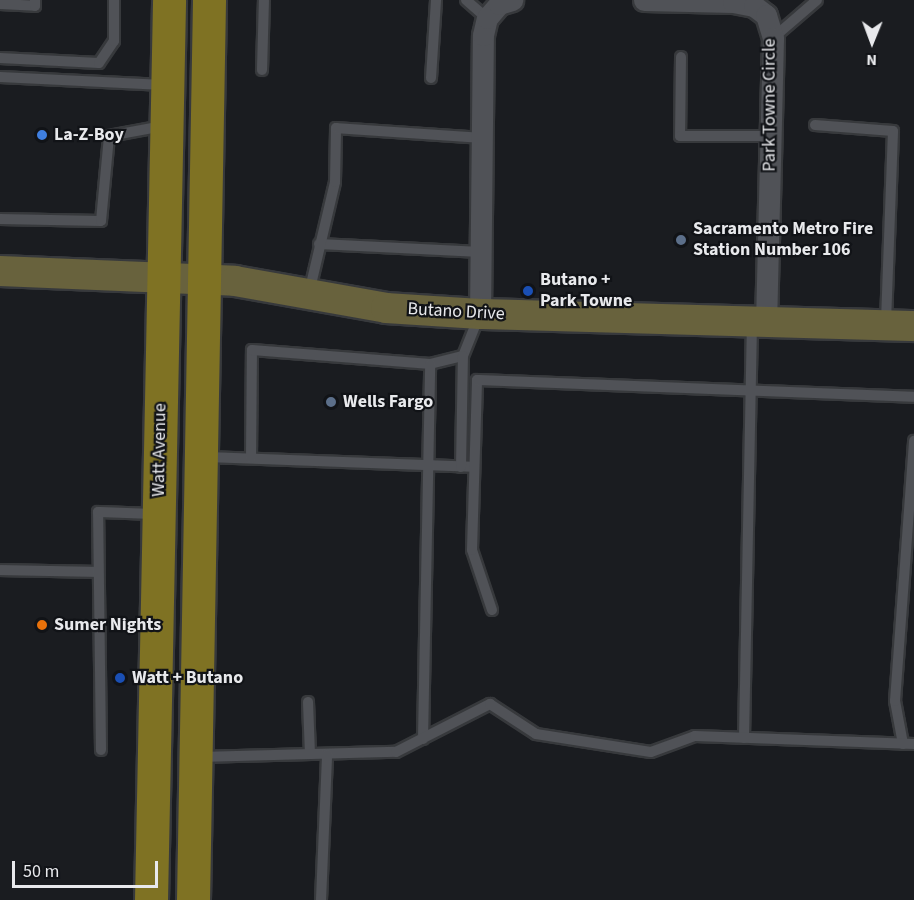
<!DOCTYPE html>
<style>
body{margin:0}
#map{position:relative;width:914px;height:900px;overflow:hidden;background:#1a1c20;font-family:"Source Sans 3",sans-serif}
div>[style]{position:absolute}
[style*='--x']{left:calc(var(--x)*1px);top:calc(var(--y)*1px);width:calc(var(--w)*1px);rotate:calc(var(--a)*1deg)}
.roads{filter:drop-shadow(2px 0 #37393c) drop-shadow(-2px 0 #37393c) drop-shadow(0 2px #37393c) drop-shadow(0 -2px #37393c)}
.lane>*{height:10px;margin:-5px;padding:0 5px;transform-origin:5px;border-radius:5px;background:#505257}
.street>*{height:21px;margin:-10.5px;padding:0 10.5px;transform-origin:10.5px;border-radius:10.5px;background:#505257}
.secondary>*{height:30px;margin:-15px;padding:0 15px;transform-origin:15px;border-radius:15px;background:#68623d}
.primary>*{height:33px;margin:-16.5px;padding:0 16.5px;transform-origin:16.5px;border-radius:16.5px;background:#7f7223}
.dots>*{width:16px;height:16px;translate:-50% -50%;box-sizing:border-box;border:3px solid #111317;border-radius:50%}
span{translate:-50% -50%;white-space:nowrap;text-align:center;line-height:1.15;-webkit-text-stroke:4.5px #111317;paint-order:stroke}
.street-label{font-size:18px;color:#e8e9ec}
.poi-label{font-size:18px;color:#e8e9ec;font-weight:700}
.left{translate:0 -50%;text-align:left}
.north{position:absolute;left:842px;top:12px;width:60px;height:60px;-webkit-text-stroke:4px #111317;paint-order:stroke;rotate:181deg;font-size:16px;font-weight:700;line-height:24px;text-align:center;color:#e8e9ec}
.north::after{content:'';display:block;margin:auto;width:21px;height:27px;background:#e8e9ec;clip-path:polygon(50% 0,100% 100%,50% 72%,0 100%)}
.scale{position:absolute;left:12px;top:861px;width:146px;height:27px;box-sizing:border-box;border:3px solid #e8e9ec;border-top:0;padding-left:8px;font-size:18px;line-height:21px;white-space:nowrap;color:#e8e9ec;-webkit-text-stroke:4px #111317;paint-order:stroke}
</style>
<div id="map">
<div class="roads">
<div class="lane">
<div style="--x:466;--y:0;--w:28;--a:41"></div>
<div style="--x:0;--y:4;--w:35;--a:3"></div>
<div style="--x:35;--y:6;--w:6;--a:-90"></div>
<div style="--x:773;--y:38;--w:58;--a:-40.8"></div>
<div style="--x:681;--y:57;--w:79;--a:90.7"></div>
<div style="--x:680;--y:136;--w:90;--a:0"></div>
<div style="--x:0;--y:58;--w:99;--a:2.9"></div>
<div style="--x:99;--y:63;--w:27;--a:-56"></div>
<div style="--x:114;--y:41;--w:41;--a:-90"></div>
<div style="--x:262;--y:70;--w:70;--a:-88.4"></div>
<div style="--x:0;--y:77;--w:164;--a:2.8"></div>
<div style="--x:431;--y:78;--w:78;--a:-86.3"></div>
<div style="--x:815;--y:125;--w:78;--a:4.4"></div>
<div style="--x:893;--y:131;--w:194;--a:92.1"></div>
<div style="--x:0;--y:219;--w:101;--a:1.1"></div>
<div style="--x:101;--y:221;--w:85;--a:-84.6"></div>
<div style="--x:109;--y:136;--w:55;--a:-10.5"></div>
<div style="--x:319;--y:244;--w:162;--a:2.8"></div>
<div style="--x:309;--y:293;--w:114;--a:-76.8"></div>
<div style="--x:335;--y:182;--w:54;--a:-88.9"></div>
<div style="--x:336;--y:128;--w:146;--a:3.9"></div>
<div style="--x:205;--y:457;--w:269;--a:2.1"></div>
<div style="--x:251;--y:458;--w:108;--a:-89.5"></div>
<div style="--x:252;--y:350;--w:179;--a:4.5"></div>
<div style="--x:430;--y:364;--w:34;--a:-14"></div>
<div style="--x:463;--y:356;--w:43;--a:-68.2"></div>
<div style="--x:461;--y:467;--w:111;--a:-89"></div>
<div style="--x:0;--y:570;--w:96;--a:1.2"></div>
<div style="--x:492;--y:610;--w:63;--a:-108.4"></div>
<div style="--x:472;--y:550;--w:170;--a:-88.3"></div>
<div style="--x:477;--y:380;--w:437;--a:2.2"></div>
<div style="--x:308;--y:702;--w:52;--a:87.8"></div>
<div style="--x:744;--y:738;--w:414;--a:-88.9"></div>
<div style="--x:423;--y:739;--w:375;--a:-88.9"></div>
<div style="--x:903;--y:744;--w:44;--a:-100.5"></div>
<div style="--x:895;--y:701;--w:261;--a:-85.8"></div>
<div style="--x:101;--y:750;--w:238;--a:-90.7"></div>
<div style="--x:98;--y:512;--w:57;--a:2"></div>
<div style="--x:199;--y:757;--w:197;--a:-1.5"></div>
<div style="--x:396;--y:752;--w:106;--a:-27.1"></div>
<div style="--x:490;--y:704;--w:55;--a:33.1"></div>
<div style="--x:536;--y:734;--w:116;--a:8.9"></div>
<div style="--x:651;--y:752;--w:47;--a:-20"></div>
<div style="--x:695;--y:736;--w:219;--a:2.1"></div>
<div style="--x:321;--y:900;--w:146;--a:-87.6"></div>
</div>
<div class="street">
<div style="--x:644;--y:0;--w:89;--a:1.3"></div>
<div style="--x:733;--y:2;--w:21;--a:11"></div>
<div style="--x:754;--y:6;--w:15;--a:37"></div>
<div style="--x:766;--y:15;--w:24;--a:73"></div>
<div style="--x:773;--y:38;--w:284;--a:91.4"></div>
<div style="--x:480;--y:314;--w:279;--a:-89.4"></div>
<div style="--x:483;--y:35;--w:17;--a:-77"></div>
<div style="--x:487;--y:18;--w:18;--a:-49"></div>
<div style="--x:499;--y:4;--w:14;--a:-17"></div>
</div>
<div class="secondary">
<div style="--x:0;--y:271;--w:235;--a:2.4"></div>
<div style="--x:235;--y:281;--w:153;--a:10.1"></div>
<div style="--x:386;--y:308;--w:94;--a:3.7"></div>
<div style="--x:480;--y:314;--w:434;--a:1.6"></div>
</div>
<div class="primary">
<div style="--x:151;--y:900;--w:900;--a:-88.85"></div>
<div style="--x:193;--y:900;--w:900;--a:-88.98"></div>
</div>
</div>
<div class="dots">
<div style="left:42px;top:135px;background:#3f7fe0"></div>
<div style="left:681px;top:240px;background:#5c6f8a"></div>
<div style="left:528px;top:291px;background:#1a4fb4"></div>
<div style="left:331px;top:402px;background:#5c6f8a"></div>
<div style="left:42px;top:625px;background:#e8710a"></div>
<div style="left:120px;top:678px;background:#1a4fb4"></div>
</div>
<div class="street-label">
<span style="left:770px;top:105px;rotate:-90deg">Park Towne Circle</span>
<span style="left:456px;top:312px;rotate:3deg">Butano Drive</span>
<span style="left:160px;top:450px;rotate:-89deg">Watt Avenue</span>
</div>
<div class="poi-label">
<span class="left" style="left:54px;top:135px">La-Z-Boy</span>
<span class="left" style="left:693px;top:240px">Sacramento Metro Fire<br>Station Number 106</span>
<span class="left" style="left:540px;top:291px">Butano +<br>Park Towne</span>
<span class="left" style="left:343px;top:402px">Wells Fargo</span>
<span class="left" style="left:54px;top:625px">Sumer Nights</span>
<span class="left" style="left:132px;top:678px">Watt + Butano</span>
</div>
<div class="north">N</div>
<div class="scale">50 m</div>
</div>
